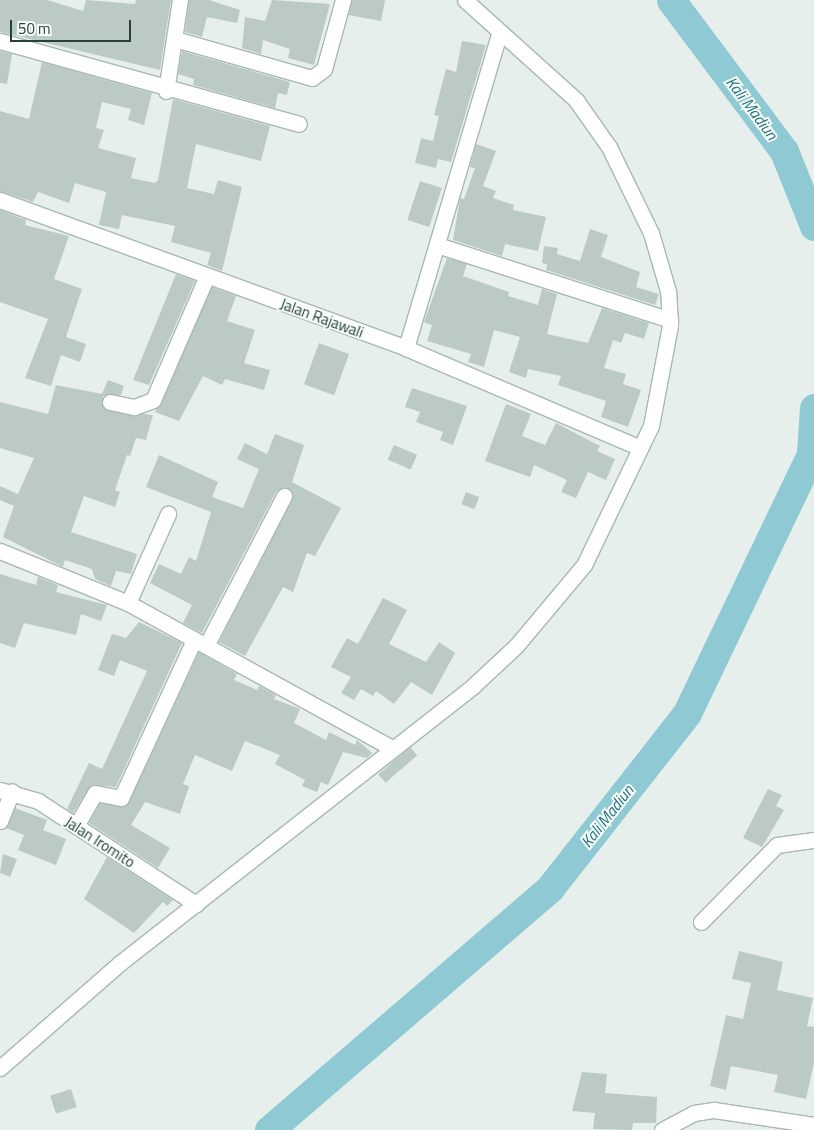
<!DOCTYPE html>
<style>
body{margin:0}
#map{position:relative;width:814px;height:1130px;overflow:hidden;background:#e6efeb;font-family:"Titillium Web",sans-serif}
div>[style]{position:absolute}
[style*='--x']{left:calc(var(--x)*1px);top:calc(var(--y)*1px);width:calc(var(--w)*1px);rotate:calc(var(--a)*1deg)}
.river>*{height:29px;margin:-14.5px;padding:0 14.5px;transform-origin:14.5px;border-radius:14.5px;background:#8ec9d4}
.building>*{inset:0;background:#bbcac4;transform-origin:0 0}
.roads{filter:drop-shadow(1px 0 #a8b8b2) drop-shadow(-1px 0 #a8b8b2) drop-shadow(0 1px #a8b8b2) drop-shadow(0 -1px #a8b8b2)}
.street>*{height:15px;margin:-7.5px;padding:0 7.5px;transform-origin:7.5px;border-radius:7.5px;background:#fff}
span{translate:-50% -50%;white-space:nowrap;text-align:center;line-height:1.15;-webkit-text-stroke:4px #f7fbf9;paint-order:stroke}
.street-label{font-size:15px;color:#24423a}
.water-label{font-size:16px;color:#1c6f80;font-style:italic}
.scale{position:absolute;left:10px;top:20px;width:121px;height:22px;box-sizing:border-box;border:2px solid #24423a;border-top:0;padding-left:6px;font-size:15px;line-height:18px;white-space:nowrap;color:#24423a;-webkit-text-stroke:4px #f7fbf9;paint-order:stroke}
</style>
<div id="map">
<div class="river">
<div style="--x:671;--y:0;--w:189;--a:53.2"></div>
<div style="--x:784;--y:151;--w:81;--a:68.2"></div>
<div style="--x:269;--y:1130;--w:371;--a:-40.7"></div>
<div style="--x:550;--y:888;--w:222;--a:-51.9"></div>
<div style="--x:687;--y:713;--w:287;--a:-64.4"></div>
<div style="--x:811;--y:454;--w:46;--a:-86.3"></div>
</div>
<div class="building">
<div style="clip-path:polygon(0 0,47px 0,83px 11px,86px 0,135px 4px,136px 0,171px 0,160px 70px,0 32px)"></div>
<div style="clip-path:polygon(189px 0,209px 0,240px 10px,237px 23px,207px 17px,202px 37px,185px 32px)"></div>
<div style="clip-path:polygon(272px 0,330px 4px,314px 65px,288px 58px,290px 49px,263px 40px,261px 54px,242px 48px,245px 17px,265px 21px)"></div>
<div style="clip-path:polygon(352px 0,385px 0,381px 21px,349px 15px)"></div>
<div style="clip-path:polygon(462px 41px,486px 45px,451px 162px,438px 159px,436px 168px,415px 163px,421px 138px,433px 141px,439px 116px,434px 115px,446px 69px,456px 72px)"></div>
<div style="clip-path:polygon(0 51px,12px 54px,7px 84px,0 83px)"></div>
<div style="clip-path:polygon(182px 51px,290px 82px,287px 95px,278px 93px,275px 108px,193px 85px,194px 79px,178px 74px)"></div>
<div style="clip-path:polygon(42px 62px,152px 93px,144px 125px,128px 120px,131px 109px,102px 102px,96px 128px,104px 130px,98px 148px,136px 158px,131px 178px,155px 183px,158px 180px,173px 99px,270px 126px,261px 161px,196px 144px,187px 188px,214px 194px,218px 180px,242px 187px,222px 271px,207px 265px,211px 253px,171px 242px,175px 226px,122px 215px,119px 229px,99px 225px,106px 192px,75px 183px,69px 203px,38px 192px,33px 202px,0 191px,0 111px,29px 119px)"></div>
<div style="clip-path:polygon(476px 144px,496px 151px,483px 186px,496px 191px,493px 198px,514px 205px,513px 210px,546px 217px,538px 251px,505px 244px,502px 256px,453px 240px,460px 198px,464px 199px,475px 168px,470px 167px)"></div>
<div style="left:420px;top:181px;width:23px;height:41px;rotate:18deg"></div>
<div style="clip-path:polygon(0 210px,26px 220px,25px 225px,69px 236px,54px 279px,82px 289px,66px 337px,86px 344px,80px 362px,61px 355px,51px 386px,25px 378px,48px 319px,0 302px)"></div>
<div style="clip-path:polygon(590px 229px,608px 235px,601px 257px,640px 272px,636px 287px,659px 294px,655px 305px,546px 270px,547px 264px,542px 263px,544px 246px,558px 248px,557px 254px,580px 261px)"></div>
<div style="clip-path:polygon(447px 258px,467px 264px,463px 276px,509px 292px,508px 296px,538px 305px,542px 289px,557px 294px,547px 334px,588px 343px,602px 308px,649px 323px,644px 339px,625px 333px,621px 343px,613px 340px,604px 368px,626px 374px,623px 384px,641px 390px,628px 427px,601px 417px,606px 401px,558px 385px,561px 376px,528px 369px,526px 378px,509px 372px,520px 337px,494px 330px,484px 367px,468px 362px,471px 354px,427px 341px,432px 325px,424px 322px)"></div>
<div style="clip-path:polygon(176px 274px,195px 281px,149px 385px,133px 380px)"></div>
<div style="clip-path:polygon(212px 287px,236px 296px,227px 321px,255px 330px,244px 363px,270px 370px,264px 390px,225px 379px,222px 385px,203px 376px,179px 421px,155px 412px)"></div>
<div style="left:319px;top:343px;width:32px;height:44px;rotate:20deg"></div>
<div style="clip-path:polygon(108px 380px,124px 386px,121px 395px,103px 396px,104px 409px,153px 415px,146px 440px,136px 438px,130px 456px,127px 455px,115px 490px,120px 492px,115px 507px,84px 496px,71px 532px,137px 554px,131px 574px,116px 571px,111px 586px,95px 579px,92px 569px,65px 560px,63px 567px,3px 537px,14px 506px,0 500px,0 486px,18px 494px,34px 458px,0 448px,0 402px,48px 414px,56px 385px,102px 394px)"></div>
<div style="clip-path:polygon(412px 388px,467px 406px,453px 445px,440px 440px,443px 432px,416px 422px,420px 412px,405px 407px)"></div>
<div style="clip-path:polygon(506px 404px,531px 414px,522px 436px,545px 445px,556px 423px,600px 446px,597px 451px,615px 459px,606px 480px,588px 472px,576px 498px,561px 492px,567px 480px,534px 465px,530px 477px,485px 461px)"></div>
<div style="clip-path:polygon(275px 434px,304px 445px,292px 482px,341px 508px,315px 556px,307px 553px,293px 592px,283px 587px,245px 656px,219px 642px,292px 500px,292px 491px,284px 487px,276px 492px,202px 633px,183px 623px,192px 605px,150px 583px,159px 564px,181px 574px,189px 557px,196px 561px,211px 512px,146px 487px,159px 455px,218px 482px,212px 497px,243px 508px,259px 469px,237px 459px,245px 443px,267px 454px)"></div>
<div style="left:394px;top:445px;width:25px;height:16px;rotate:23deg"></div>
<div style="left:466px;top:492px;width:14px;height:13px;rotate:21deg"></div>
<div style="clip-path:polygon(0 574px,36px 585px,38px 577px,58px 585px,56px 592px,107px 605px,101px 621px,81px 614px,76px 635px,24px 623px,15px 648px,0 643px)"></div>
<div style="clip-path:polygon(383px 598px,407px 610px,389px 644px,426px 662px,439px 642px,455px 653px,432px 695px,411px 682px,394px 704px,376px 691px,373px 696px,361px 689px,354px 700px,341px 693px,351px 677px,331px 667px,347px 638px,358px 644px)"></div>
<div style="clip-path:polygon(139px 622px,182px 643px,116px 787px,91px 785px,73px 813px,67px 809px,89px 763px,102px 769px,147px 671px,120px 660px,114px 676px,98px 670px,112px 634px,126px 638px)"></div>
<div style="clip-path:polygon(199px 652px,237px 674px,234px 680px,257px 690px,259px 686px,276px 695px,274px 699px,300px 709px,294px 723px,326px 740px,329px 732px,355px 745px,357px 740px,372px 753px,367px 758px,343px 752px,328px 785px,321px 782px,317px 792px,302px 786px,305px 780px,275px 764px,280px 755px,245px 741px,232px 771px,195px 755px,183px 784px,189px 786px,180px 814px,145px 802px,131px 825px,170px 848px,158px 868px,89px 823px,100px 803px,123px 807px,129px 802px)"></div>
<div style="left:410px;top:747px;width:11px;height:42px;rotate:49deg"></div>
<div style="clip-path:polygon(768px 789px,782px 795px,776px 806px,784px 810px,762px 847px,743px 838px)"></div>
<div style="clip-path:polygon(15px 808px,47px 820px,43px 830px,66px 839px,56px 865px,18px 850px,24px 835px,6px 828px)"></div>
<div style="clip-path:polygon(3px 854px,17px 859px,10px 877px,0 873px)"></div>
<div style="clip-path:polygon(107px 857px,173px 900px,167px 906px,163px 902px,134px 933px,84px 899px)"></div>
<div style="clip-path:polygon(739px 951px,783px 962px,777px 990px,813px 998px,807px 1026px,814px 1027px,814px 1063px,806px 1099px,774px 1092px,778px 1075px,731px 1066px,726px 1090px,710px 1086px,726px 1015px,743px 1019px,751px 983px,732px 979px)"></div>
<div style="clip-path:polygon(582px 1072px,607px 1074px,605px 1093px,657px 1097px,656px 1123px,633px 1123px,632px 1130px,593px 1129px,595px 1113px,572px 1111px)"></div>
<div style="left:71px;top:1089px;width:19px;height:22px;rotate:72deg"></div>
</div>
<div class="roads">
<div class="street">
<div style="--x:175;--y:39;--w:142;--a:15.9"></div>
<div style="--x:312;--y:78;--w:15;--a:-37"></div>
<div style="--x:324;--y:69;--w:72;--a:-74.6"></div>
<div style="--x:0;--y:41;--w:310;--a:15.5"></div>
<div style="--x:166;--y:91;--w:92;--a:-81.3"></div>
<div style="--x:0;--y:200;--w:432;--a:20"></div>
<div style="--x:406;--y:348;--w:254;--a:23.1"></div>
<div style="--x:437;--y:245;--w:245;--a:17.8"></div>
<div style="--x:406;--y:348;--w:327;--a:-73.5"></div>
<div style="--x:110;--y:402;--w:25;--a:12"></div>
<div style="--x:134;--y:407;--w:20;--a:-20"></div>
<div style="--x:153;--y:400;--w:135;--a:-66.5"></div>
<div style="--x:0;--y:551;--w:138;--a:22.1"></div>
<div style="--x:128;--y:603;--w:299;--a:28.8"></div>
<div style="--x:128;--y:603;--w:98;--a:-65.8"></div>
<div style="--x:207;--y:644;--w:167;--a:-62.5"></div>
<div style="--x:0;--y:790;--w:40;--a:16"></div>
<div style="--x:38;--y:801;--w:189;--a:33.1"></div>
<div style="--x:0;--y:821;--w:32;--a:-68"></div>
<div style="--x:76;--y:826;--w:38;--a:-60"></div>
<div style="--x:95;--y:793;--w:26;--a:11"></div>
<div style="--x:121;--y:798;--w:174;--a:-65.2"></div>
<div style="--x:701;--y:922;--w:108;--a:-45.4"></div>
<div style="--x:777;--y:845;--w:37;--a:-8"></div>
<div style="--x:0;--y:1068;--w:159;--a:-41.2"></div>
<div style="--x:120;--y:963;--w:449;--a:-38.1"></div>
<div style="--x:473;--y:686;--w:59;--a:-42.9"></div>
<div style="--x:516;--y:646;--w:106;--a:-50"></div>
<div style="--x:584;--y:565;--w:154;--a:-64.3"></div>
<div style="--x:651;--y:426;--w:103;--a:-79.3"></div>
<div style="--x:670;--y:325;--w:34;--a:-93"></div>
<div style="--x:668;--y:291;--w:60;--a:-106.3"></div>
<div style="--x:651;--y:233;--w:96;--a:-116"></div>
<div style="--x:609;--y:147;--w:57;--a:-125.1"></div>
<div style="--x:576;--y:100;--w:149;--a:-138"></div>
<div style="--x:662;--y:1130;--w:36;--a:-28"></div>
<div style="--x:694;--y:1113;--w:20;--a:-9"></div>
<div style="--x:714;--y:1110;--w:101;--a:8.5"></div>
</div>
</div>
<div class="street-label">
<span style="left:322px;top:318px;rotate:20deg">Jalan Rajawali</span>
<span style="left:100px;top:842px;rotate:33deg">Jalan Iromito</span>
</div>
<div class="water-label">
<span style="left:752px;top:108px;rotate:53deg">Kali Madiun</span>
<span style="left:607px;top:816px;rotate:-52deg">Kali Madiun</span>
</div>
<div class="scale">50 m</div>
</div>
